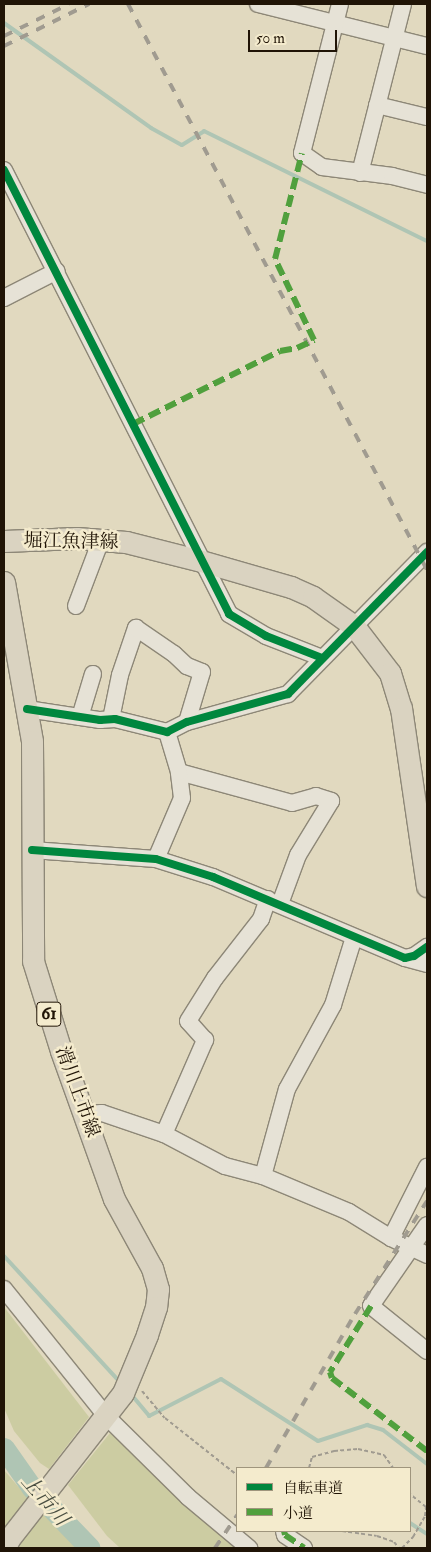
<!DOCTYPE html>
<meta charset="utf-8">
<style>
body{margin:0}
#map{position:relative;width:431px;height:1552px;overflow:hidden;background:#e1d9bf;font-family:"IM FELL Double Pica","Noto Serif JP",serif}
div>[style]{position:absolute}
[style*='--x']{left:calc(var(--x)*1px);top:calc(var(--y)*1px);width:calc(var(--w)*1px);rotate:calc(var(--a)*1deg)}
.green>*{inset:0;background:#cccca2}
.stream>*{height:4px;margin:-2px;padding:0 2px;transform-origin:2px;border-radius:2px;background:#afc5b4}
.river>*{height:21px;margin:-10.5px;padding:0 10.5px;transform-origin:10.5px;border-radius:10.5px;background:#afc5b4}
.path>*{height:2px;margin-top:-1px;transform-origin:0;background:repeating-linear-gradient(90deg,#a09b90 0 4px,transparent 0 6.5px)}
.roads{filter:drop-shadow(1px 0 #8d8777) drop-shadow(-1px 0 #8d8777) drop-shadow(0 1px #8d8777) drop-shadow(0 -1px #8d8777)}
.minor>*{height:16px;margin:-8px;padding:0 8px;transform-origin:8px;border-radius:8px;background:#e6e2d6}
.major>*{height:21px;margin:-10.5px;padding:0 10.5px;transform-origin:10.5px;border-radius:10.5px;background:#dad3c1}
.rail>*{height:4px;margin-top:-2px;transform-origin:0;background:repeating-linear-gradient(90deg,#a09b90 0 9px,transparent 0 18px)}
.quiet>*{height:6px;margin-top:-3px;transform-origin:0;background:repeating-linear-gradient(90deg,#50a03d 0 12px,transparent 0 18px)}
.cycleway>*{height:8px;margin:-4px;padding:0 4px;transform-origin:4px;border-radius:4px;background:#00873e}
span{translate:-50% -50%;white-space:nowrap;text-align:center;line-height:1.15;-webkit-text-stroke:5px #f4ebcd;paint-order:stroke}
.shield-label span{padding:1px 4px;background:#f4ebcd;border:1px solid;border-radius:4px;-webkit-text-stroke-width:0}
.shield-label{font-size:18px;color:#201406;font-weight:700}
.street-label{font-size:19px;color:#201406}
.water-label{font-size:20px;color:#4a4f42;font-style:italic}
.frame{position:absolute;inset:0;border:5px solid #201406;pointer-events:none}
.legend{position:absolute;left:236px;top:1467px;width:175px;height:65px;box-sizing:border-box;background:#f4ebcd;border:1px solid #9f957d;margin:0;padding:6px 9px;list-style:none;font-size:15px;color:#201406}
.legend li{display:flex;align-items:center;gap:10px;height:25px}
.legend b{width:25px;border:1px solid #9f957d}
.scale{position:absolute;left:248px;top:30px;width:89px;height:22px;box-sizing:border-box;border:2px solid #201406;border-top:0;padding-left:6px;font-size:15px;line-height:18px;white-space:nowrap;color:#201406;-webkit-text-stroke:4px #f4ebcd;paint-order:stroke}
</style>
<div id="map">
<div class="green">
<div style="clip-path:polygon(4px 1307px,89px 1417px,49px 1469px,40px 1463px,14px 1431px,4px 1408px)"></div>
<div style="clip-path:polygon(110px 1433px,242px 1548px,120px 1548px,107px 1536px,68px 1485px)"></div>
<div style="clip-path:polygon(4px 1470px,28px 1498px,81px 1548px,17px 1548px,4px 1528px)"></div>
</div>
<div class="stream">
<div style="--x:4;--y:23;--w:181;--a:35.5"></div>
<div style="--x:151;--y:128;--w:35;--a:29"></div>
<div style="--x:182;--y:145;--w:26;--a:-32"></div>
<div style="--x:204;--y:131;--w:249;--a:26.3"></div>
<div style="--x:4;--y:1256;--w:171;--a:47.4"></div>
<div style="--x:130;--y:1393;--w:30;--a:50"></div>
<div style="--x:149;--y:1416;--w:81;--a:-27.2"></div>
<div style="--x:221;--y:1379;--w:115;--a:32.6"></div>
<div style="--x:318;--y:1441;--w:52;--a:-18.1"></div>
<div style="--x:367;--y:1425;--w:17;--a:17"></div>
<div style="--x:383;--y:1430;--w:56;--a:37.7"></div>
<div style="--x:410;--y:1523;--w:20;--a:33"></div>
</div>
<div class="river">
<div style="--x:4;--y:1448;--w:49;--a:55"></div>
<div style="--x:32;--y:1488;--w:83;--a:46"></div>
</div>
<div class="path">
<div style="--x:142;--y:1391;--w:35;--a:50"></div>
<div style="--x:165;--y:1418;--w:92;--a:38.4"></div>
<div style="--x:309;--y:1468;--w:11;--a:-75"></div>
<div style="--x:312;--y:1457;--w:23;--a:-15"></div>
<div style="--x:334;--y:1451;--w:24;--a:-5"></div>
<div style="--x:358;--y:1449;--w:27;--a:13"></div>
<div style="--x:384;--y:1455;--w:16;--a:55"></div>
<div style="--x:342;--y:1531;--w:35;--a:8"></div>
<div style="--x:377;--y:1536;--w:18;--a:19"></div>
<div style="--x:394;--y:1542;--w:8;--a:50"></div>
<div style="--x:402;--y:1548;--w:16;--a:-45"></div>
<div style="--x:413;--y:1537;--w:24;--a:-60"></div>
<div style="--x:425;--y:1516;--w:9;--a:-84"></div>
<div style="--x:426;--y:1507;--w:21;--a:-141"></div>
</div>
<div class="roads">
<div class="minor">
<div style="--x:258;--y:4;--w:174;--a:14"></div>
<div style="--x:340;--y:4;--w:154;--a:104.3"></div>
<div style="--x:302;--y:153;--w:24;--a:35"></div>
<div style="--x:322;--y:167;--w:71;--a:7.3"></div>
<div style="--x:392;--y:176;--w:36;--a:14"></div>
<div style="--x:377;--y:105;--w:51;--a:13.5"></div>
<div style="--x:4;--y:170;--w:498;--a:63.1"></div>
<div style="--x:229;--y:614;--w:43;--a:30.7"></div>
<div style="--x:266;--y:636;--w:60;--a:21.4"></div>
<div style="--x:360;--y:173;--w:174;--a:-75.7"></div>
<div style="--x:4;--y:298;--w:59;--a:-27"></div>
<div style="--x:76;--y:606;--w:71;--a:-69.3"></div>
<div style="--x:27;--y:709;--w:74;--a:8.6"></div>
<div style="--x:100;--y:720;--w:15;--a:-4"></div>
<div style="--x:115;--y:719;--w:54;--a:14"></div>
<div style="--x:167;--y:732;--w:22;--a:-27"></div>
<div style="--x:187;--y:722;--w:105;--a:-15.5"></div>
<div style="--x:288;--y:694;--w:199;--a:-45.6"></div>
<div style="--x:80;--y:717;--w:45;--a:-73.2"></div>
<div style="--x:111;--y:719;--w:45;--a:-78.4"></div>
<div style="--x:120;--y:675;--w:50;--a:-71.2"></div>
<div style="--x:136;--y:628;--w:46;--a:34.4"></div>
<div style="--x:174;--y:654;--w:18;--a:43"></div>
<div style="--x:187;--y:666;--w:16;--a:22"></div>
<div style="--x:202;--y:672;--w:52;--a:106.7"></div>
<div style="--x:179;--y:772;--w:117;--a:15.3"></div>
<div style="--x:292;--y:803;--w:25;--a:-16"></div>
<div style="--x:316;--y:796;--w:16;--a:18"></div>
<div style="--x:331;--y:801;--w:63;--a:121.4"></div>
<div style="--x:298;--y:855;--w:52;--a:110.2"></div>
<div style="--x:32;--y:850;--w:124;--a:4.2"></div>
<div style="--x:156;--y:859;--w:60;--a:17.5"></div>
<div style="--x:213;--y:877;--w:208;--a:22.9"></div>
<div style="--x:405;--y:958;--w:9;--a:-13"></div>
<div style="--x:414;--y:956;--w:16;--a:-35"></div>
<div style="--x:156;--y:859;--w:66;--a:-66.9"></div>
<div style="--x:182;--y:798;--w:26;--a:-97"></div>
<div style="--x:179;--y:772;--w:42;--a:-106.7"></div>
<div style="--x:405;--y:958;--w:23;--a:15"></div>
<div style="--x:85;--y:1114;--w:17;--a:-3"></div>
<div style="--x:102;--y:1113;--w:65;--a:18.7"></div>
<div style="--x:164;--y:1134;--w:69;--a:27.7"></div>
<div style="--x:225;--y:1166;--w:39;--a:15"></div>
<div style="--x:263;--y:1176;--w:93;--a:22.7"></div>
<div style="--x:349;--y:1212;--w:49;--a:31.8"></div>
<div style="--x:391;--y:1238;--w:40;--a:25"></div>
<div style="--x:164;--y:1134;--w:103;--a:-66.4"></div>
<div style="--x:205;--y:1040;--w:25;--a:-132"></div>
<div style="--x:188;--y:1021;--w:51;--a:-57.9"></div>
<div style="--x:215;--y:978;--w:75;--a:-52.1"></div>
<div style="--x:261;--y:919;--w:21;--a:-71"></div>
<div style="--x:263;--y:1176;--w:90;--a:-74.6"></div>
<div style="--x:287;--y:1089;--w:96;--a:-61.3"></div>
<div style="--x:333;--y:1005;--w:71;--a:-72.8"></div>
<div style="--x:427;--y:1225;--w:98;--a:124.7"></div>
<div style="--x:371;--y:1306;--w:72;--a:38.8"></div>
<div style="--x:391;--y:1238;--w:80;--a:-63.1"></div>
<div style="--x:4;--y:1289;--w:163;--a:51.2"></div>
<div style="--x:106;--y:1416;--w:115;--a:44.6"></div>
<div style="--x:188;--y:1497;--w:80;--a:39.9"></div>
<div style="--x:284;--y:1531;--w:4;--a:76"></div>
<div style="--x:285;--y:1535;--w:23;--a:34"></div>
</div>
<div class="major">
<div style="--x:4;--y:541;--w:73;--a:-2.4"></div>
<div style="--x:77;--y:538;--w:49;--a:4.7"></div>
<div style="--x:126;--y:542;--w:77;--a:14.2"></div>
<div style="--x:201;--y:561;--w:94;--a:16.1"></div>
<div style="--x:291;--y:587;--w:24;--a:24"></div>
<div style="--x:313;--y:597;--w:50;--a:35.3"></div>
<div style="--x:354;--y:626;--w:59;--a:52.5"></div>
<div style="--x:390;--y:673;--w:37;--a:73"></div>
<div style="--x:401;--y:708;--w:180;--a:81.7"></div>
<div style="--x:4;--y:582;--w:161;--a:80"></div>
<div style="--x:32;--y:741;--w:220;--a:89.7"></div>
<div style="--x:33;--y:961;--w:94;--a:72.7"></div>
<div style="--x:61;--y:1051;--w:157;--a:70.3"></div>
<div style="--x:114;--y:1199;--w:79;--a:61.2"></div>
<div style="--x:152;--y:1268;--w:22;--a:74"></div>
<div style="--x:158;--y:1289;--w:18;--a:96"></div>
<div style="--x:156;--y:1307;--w:29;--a:108"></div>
<div style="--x:147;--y:1335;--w:63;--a:112.5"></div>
<div style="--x:123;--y:1393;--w:185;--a:128"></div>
<div style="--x:9;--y:1539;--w:10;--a:114"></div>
</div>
</div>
<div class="rail">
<div style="--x:128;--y:4;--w:640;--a:62.15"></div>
<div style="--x:4;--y:36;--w:72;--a:-26.2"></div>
<div style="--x:4;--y:46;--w:95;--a:-26.3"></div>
<div style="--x:266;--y:1468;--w:178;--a:-60"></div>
<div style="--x:355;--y:1314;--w:134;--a:-57.5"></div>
<div style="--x:215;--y:1548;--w:40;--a:-56"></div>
</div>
<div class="quiet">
<div style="--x:133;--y:424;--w:164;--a:-26.4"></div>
<div style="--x:280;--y:351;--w:17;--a:-10"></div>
<div style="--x:297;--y:348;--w:19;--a:-25"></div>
<div style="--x:314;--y:340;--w:90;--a:-115.7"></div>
<div style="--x:275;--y:259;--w:109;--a:-75.7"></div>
<div style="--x:371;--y:1306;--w:78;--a:121.8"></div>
<div style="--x:330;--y:1372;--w:6;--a:72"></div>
<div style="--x:332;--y:1378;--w:120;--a:37.5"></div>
<div style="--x:284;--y:1531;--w:4;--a:76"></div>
<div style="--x:285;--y:1535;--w:23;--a:34"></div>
</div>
<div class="cycleway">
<div style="--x:4;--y:170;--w:498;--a:63.1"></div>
<div style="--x:229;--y:614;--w:43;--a:30.7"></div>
<div style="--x:266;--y:636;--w:60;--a:21.4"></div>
<div style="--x:27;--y:709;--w:74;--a:8.6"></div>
<div style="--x:100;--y:720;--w:15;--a:-4"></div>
<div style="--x:115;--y:719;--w:54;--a:14"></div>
<div style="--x:167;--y:732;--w:22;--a:-27"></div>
<div style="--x:187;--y:722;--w:105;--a:-15.5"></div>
<div style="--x:288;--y:694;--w:199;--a:-45.6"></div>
<div style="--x:32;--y:850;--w:124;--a:4.2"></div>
<div style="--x:156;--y:859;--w:60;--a:17.5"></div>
<div style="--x:213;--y:877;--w:208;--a:22.9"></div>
<div style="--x:405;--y:958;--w:9;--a:-13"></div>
<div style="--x:414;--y:956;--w:16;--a:-35"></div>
</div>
<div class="shield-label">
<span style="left:49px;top:1014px">61</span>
</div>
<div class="street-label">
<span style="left:71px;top:542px;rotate:1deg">堀江魚津線</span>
<span style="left:77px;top:1092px;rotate:70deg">滑川上市線</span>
</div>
<div class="water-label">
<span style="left:45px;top:1500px;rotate:49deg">上市川</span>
</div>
<div class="frame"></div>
<ul class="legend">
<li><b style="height:6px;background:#00873e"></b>自転車道</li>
<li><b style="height:6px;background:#50a03d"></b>小道</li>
</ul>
<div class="scale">50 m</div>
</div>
